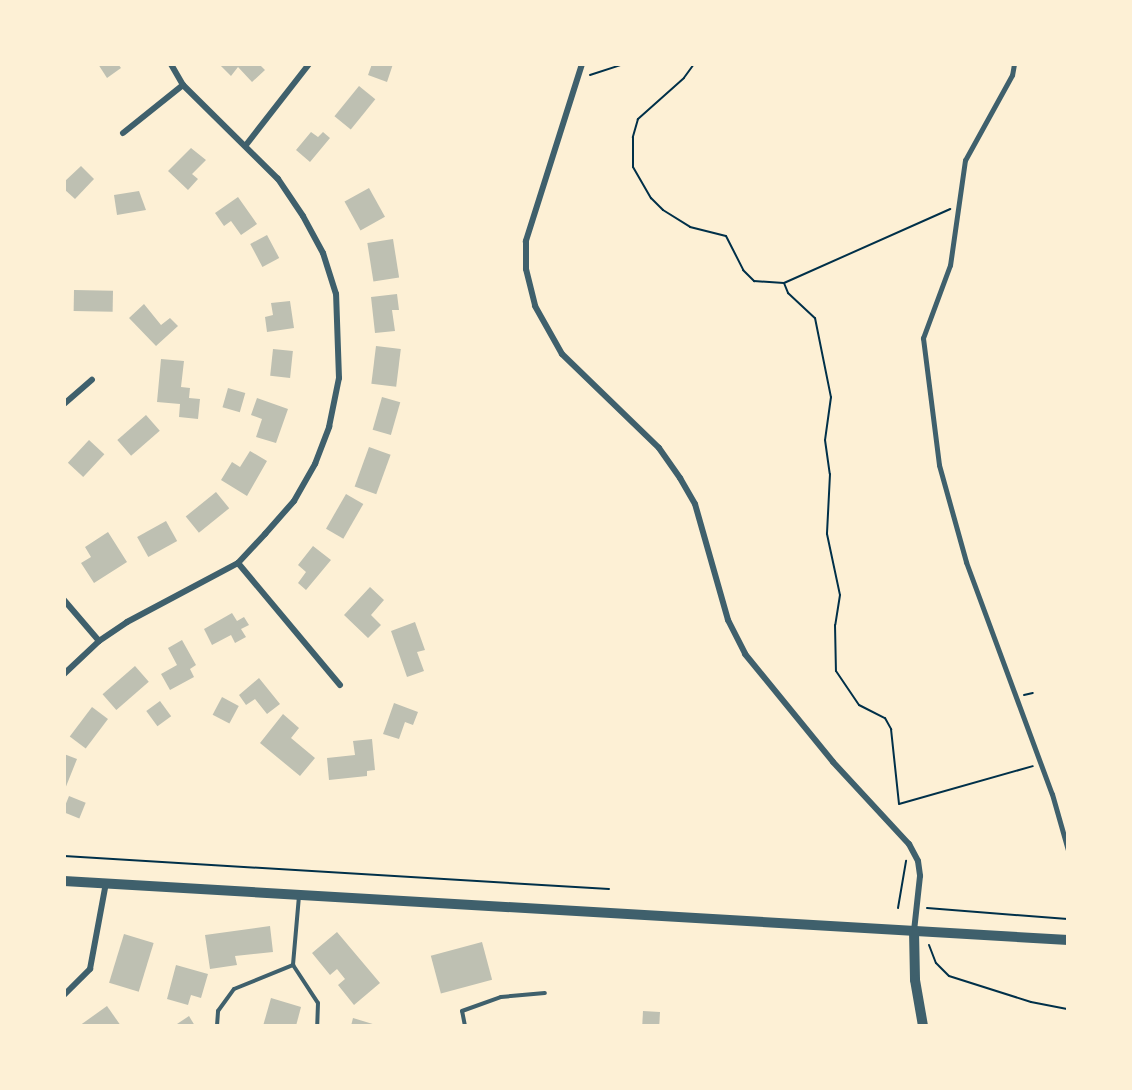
<!DOCTYPE html>
<style>
body{margin:0}
#map{position:relative;width:1132px;height:1090px;overflow:hidden;background:#fdf0d5;font-family:"IBM Plex Sans",sans-serif}
div>[style]{position:absolute}
[style*='--x']{left:calc(var(--x)*1px);top:calc(var(--y)*1px);width:calc(var(--w)*1px);rotate:calc(var(--a)*1deg)}
.building>*{inset:0;background:#bec0b2;transform-origin:0 0}
.path>*{height:2px;margin:-1px;padding:0 1px;transform-origin:1px;border-radius:1px;background:#003049}
.service>*{height:4px;margin:-2px;padding:0 2px;transform-origin:2px;border-radius:2px;background:#3f606c}
.pedestrian>*{height:5px;margin:-2.5px;padding:0 2.5px;transform-origin:2.5px;border-radius:2.5px;background:#3f606c}
.minor>*{height:6px;margin:-3px;padding:0 3px;transform-origin:3px;border-radius:3px;background:#3f606c}
.tertiary>*{height:10px;margin:-5px;padding:0 5px;transform-origin:5px;border-radius:5px;background:#3f606c}
span{translate:-50% -50%;white-space:nowrap;text-align:center;line-height:1.15;-webkit-text-stroke:4.5px #fdf0d5;paint-order:stroke}
.frame{position:absolute;inset:0;border:66px solid #fdf0d5;pointer-events:none}
</style>
<div id="map">
<div class="building">
<div style="clip-path:polygon(98px 64px,118px 64px,121px 68px,107px 78px)"></div>
<div style="clip-path:polygon(219px 64px,259px 64px,265px 70px,252px 82px,238px 67px,231px 76px)"></div>
<div style="clip-path:polygon(372px 64px,393px 64px,387px 82px,368px 75px)"></div>
<div style="left:359px;top:86px;width:21px;height:39px;rotate:39deg"></div>
<div style="clip-path:polygon(311px 132px,318px 137px,323px 132px,330px 138px,310px 162px,296px 150px)"></div>
<div style="clip-path:polygon(191px 148px,206px 160px,192px 174px,198px 179px,188px 190px,168px 171px)"></div>
<div style="clip-path:polygon(81px 166px,94px 179px,75px 199px,64px 189px,64px 182px)"></div>
<div style="left:369px;top:188px;width:33px;height:28px;rotate:61deg"></div>
<div style="clip-path:polygon(139px 191px,146px 210px,117px 215px,114px 195px)"></div>
<div style="clip-path:polygon(238px 197px,257px 224px,241px 235px,231px 221px,224px 226px,215px 213px)"></div>
<div style="left:267px;top:235px;width:26px;height:19px;rotate:62deg"></div>
<div style="left:393px;top:239px;width:39px;height:26px;rotate:81deg"></div>
<div style="left:74px;top:290px;width:39px;height:21px;rotate:1deg"></div>
<div style="clip-path:polygon(397px 294px,399px 310px,392px 310px,395px 331px,375px 333px,371px 297px)"></div>
<div style="clip-path:polygon(290px 301px,294px 328px,267px 332px,265px 317px,273px 315px,271px 303px)"></div>
<div style="clip-path:polygon(144px 304px,161px 325px,170px 318px,178px 326px,156px 346px,129px 318px)"></div>
<div style="left:376px;top:346px;width:25px;height:38px;rotate:7deg"></div>
<div style="left:273px;top:349px;width:20px;height:27px;rotate:6deg"></div>
<div style="clip-path:polygon(161px 359px,184px 361px,181px 387px,190px 388px,189px 398px,200px 399px,198px 419px,179px 417px,180px 404px,157px 402px)"></div>
<div style="left:228px;top:388px;width:18px;height:20px;rotate:16deg"></div>
<div style="left:382px;top:397px;width:19px;height:34px;rotate:16deg"></div>
<div style="clip-path:polygon(257px 398px,288px 409px,276px 443px,256px 437px,262px 419px,251px 415px)"></div>
<div style="left:146px;top:415px;width:21px;height:38px;rotate:49deg"></div>
<div style="left:89px;top:440px;width:21px;height:31px;rotate:43deg"></div>
<div style="left:369px;top:447px;width:23px;height:42px;rotate:20deg"></div>
<div style="clip-path:polygon(250px 451px,267px 461px,247px 496px,221px 480px,232px 462px,240px 467px)"></div>
<div style="left:216px;top:492px;width:21px;height:39px;rotate:51deg"></div>
<div style="left:346px;top:494px;width:20px;height:40px;rotate:30deg"></div>
<div style="left:166px;top:521px;width:23px;height:33px;rotate:61deg"></div>
<div style="clip-path:polygon(108px 532px,127px 562px,94px 583px,81px 563px,91px 557px,85px 547px)"></div>
<div style="clip-path:polygon(313px 546px,331px 560px,306px 590px,298px 583px,306px 572px,298px 565px)"></div>
<div style="clip-path:polygon(370px 587px,384px 600px,371px 615px,381px 625px,368px 638px,344px 615px)"></div>
<div style="clip-path:polygon(232px 613px,237px 621px,244px 617px,249px 625px,241px 629px,246px 637px,235px 643px,231px 635px,212px 645px,204px 629px)"></div>
<div style="clip-path:polygon(415px 622px,425px 650px,417px 652px,424px 671px,407px 677px,391px 631px)"></div>
<div style="clip-path:polygon(182px 640px,196px 665px,190px 669px,194px 677px,170px 690px,161px 674px,177px 665px,168px 648px)"></div>
<div style="left:135px;top:666px;width:21px;height:43px;rotate:49deg"></div>
<div style="clip-path:polygon(259px 678px,280px 704px,267px 714px,255px 699px,246px 705px,239px 695px)"></div>
<div style="left:222px;top:697px;width:19px;height:20px;rotate:28deg"></div>
<div style="left:160px;top:701px;width:19px;height:17px;rotate:54deg"></div>
<div style="clip-path:polygon(394px 703px,418px 712px,413px 725px,405px 722px,399px 739px,383px 734px)"></div>
<div style="left:92px;top:707px;width:20px;height:37px;rotate:37deg"></div>
<div style="clip-path:polygon(283px 714px,299px 728px,291px 738px,315px 758px,300px 776px,260px 743px)"></div>
<div style="clip-path:polygon(372px 739px,375px 770px,367px 771px,367px 776px,329px 780px,327px 758px,355px 755px,353px 741px)"></div>
<div style="clip-path:polygon(64px 754px,77px 759px,65px 789px,64px 789px)"></div>
<div style="left:69px;top:796px;width:18px;height:17px;rotate:22deg"></div>
<div style="clip-path:polygon(270px 926px,273px 952px,235px 956px,237px 965px,210px 969px,205px 935px)"></div>
<div style="clip-path:polygon(337px 932px,380px 983px,354px 1005px,338px 985px,345px 979px,337px 969px,330px 975px,312px 953px)"></div>
<div style="left:124px;top:934px;width:31px;height:51px;rotate:17deg"></div>
<div style="left:482px;top:942px;width:39px;height:53px;rotate:75deg"></div>
<div style="clip-path:polygon(176px 965px,208px 974px,201px 998px,191px 995px,188px 1005px,167px 999px)"></div>
<div style="clip-path:polygon(271px 998px,301px 1007px,296px 1026px,263px 1026px)"></div>
<div style="clip-path:polygon(107px 1006px,121px 1026px,79px 1026px)"></div>
<div style="left:643px;top:1011px;width:17px;height:15px;rotate:3deg"></div>
<div style="clip-path:polygon(189px 1016px,195px 1026px,174px 1026px)"></div>
<div style="clip-path:polygon(353px 1018px,376px 1025px,376px 1026px,351px 1026px)"></div>
</div>
<div class="path">
<div style="--x:694;--y:64;--w:17;--a:126"></div>
<div style="--x:684;--y:78;--w:62;--a:138.3"></div>
<div style="--x:638;--y:119;--w:19;--a:106"></div>
<div style="--x:633;--y:137;--w:30;--a:90"></div>
<div style="--x:633;--y:167;--w:36;--a:60"></div>
<div style="--x:651;--y:198;--w:17;--a:45"></div>
<div style="--x:663;--y:210;--w:32;--a:32"></div>
<div style="--x:690;--y:227;--w:37;--a:14"></div>
<div style="--x:726;--y:236;--w:38;--a:63"></div>
<div style="--x:743;--y:270;--w:16;--a:45"></div>
<div style="--x:754;--y:281;--w:30;--a:4"></div>
<div style="--x:784;--y:283;--w:182;--a:-24"></div>
<div style="--x:590;--y:75;--w:36;--a:-18"></div>
<div style="--x:784;--y:283;--w:11;--a:68"></div>
<div style="--x:788;--y:293;--w:37;--a:43"></div>
<div style="--x:815;--y:318;--w:81;--a:78.6"></div>
<div style="--x:831;--y:397;--w:43;--a:97.9"></div>
<div style="--x:825;--y:440;--w:34;--a:82"></div>
<div style="--x:830;--y:474;--w:60;--a:92.9"></div>
<div style="--x:827;--y:534;--w:62;--a:78"></div>
<div style="--x:840;--y:595;--w:30;--a:99"></div>
<div style="--x:835;--y:625;--w:46;--a:88.8"></div>
<div style="--x:836;--y:671;--w:41;--a:55.9"></div>
<div style="--x:859;--y:705;--w:29;--a:27"></div>
<div style="--x:885;--y:718;--w:13;--a:61"></div>
<div style="--x:891;--y:729;--w:75;--a:83.9"></div>
<div style="--x:899;--y:804;--w:139;--a:-15.8"></div>
<div style="--x:1024;--y:695;--w:9;--a:-13"></div>
<div style="--x:64;--y:856;--w:546;--a:3.47"></div>
<div style="--x:898;--y:908;--w:48;--a:-80.3"></div>
<div style="--x:927;--y:908;--w:141;--a:4.5"></div>
<div style="--x:929;--y:945;--w:19;--a:69"></div>
<div style="--x:936;--y:963;--w:18;--a:45"></div>
<div style="--x:949;--y:976;--w:86;--a:17.6"></div>
<div style="--x:1031;--y:1002;--w:38;--a:11"></div>
</div>
<div class="service">
<div style="--x:299;--y:896;--w:69;--a:95"></div>
<div style="--x:293;--y:965;--w:45;--a:56.7"></div>
<div style="--x:318;--y:1003;--w:23;--a:92"></div>
<div style="--x:217;--y:1026;--w:15;--a:-86"></div>
<div style="--x:218;--y:1011;--w:27;--a:-54"></div>
<div style="--x:234;--y:989;--w:64;--a:-22.1"></div>
<div style="--x:465;--y:1026;--w:15;--a:-101"></div>
<div style="--x:462;--y:1011;--w:41;--a:-19.7"></div>
<div style="--x:501;--y:997;--w:44;--a:-5.2"></div>
</div>
<div class="pedestrian">
<div style="--x:1014;--y:64;--w:11;--a:100"></div>
<div style="--x:1012;--y:75;--w:97;--a:118.9"></div>
<div style="--x:965;--y:160;--w:106;--a:98.1"></div>
<div style="--x:950;--y:265;--w:78;--a:110.3"></div>
<div style="--x:923;--y:338;--w:128;--a:82.8"></div>
<div style="--x:939;--y:465;--w:101;--a:74.4"></div>
<div style="--x:966;--y:562;--w:247;--a:69.7"></div>
<div style="--x:1052;--y:794;--w:58;--a:74.1"></div>
</div>
<div class="minor">
<div style="--x:582;--y:64;--w:186;--a:107.6"></div>
<div style="--x:526;--y:241;--w:28;--a:90"></div>
<div style="--x:526;--y:269;--w:38;--a:76"></div>
<div style="--x:535;--y:306;--w:55;--a:60.6"></div>
<div style="--x:562;--y:354;--w:135;--a:44.1"></div>
<div style="--x:659;--y:448;--w:37;--a:55"></div>
<div style="--x:680;--y:478;--w:30;--a:60"></div>
<div style="--x:695;--y:504;--w:121;--a:74.1"></div>
<div style="--x:728;--y:620;--w:38;--a:63"></div>
<div style="--x:745;--y:654;--w:139;--a:50.8"></div>
<div style="--x:833;--y:762;--w:112;--a:47.2"></div>
<div style="--x:909;--y:844;--w:19;--a:62"></div>
<div style="--x:918;--y:861;--w:15;--a:82"></div>
<div style="--x:920;--y:876;--w:55;--a:96.2"></div>
<div style="--x:123;--y:133;--w:77;--a:-38.7"></div>
<div style="--x:246;--y:145;--w:103;--a:-52.1"></div>
<div style="--x:64;--y:404;--w:37;--a:-41"></div>
<div style="--x:238;--y:563;--w:159;--a:50.1"></div>
<div style="--x:64;--y:600;--w:54;--a:49.5"></div>
<div style="--x:64;--y:674;--w:48;--a:-43.3"></div>
<div style="--x:99;--y:641;--w:34;--a:-34"></div>
<div style="--x:127;--y:622;--w:126;--a:-28"></div>
<div style="--x:238;--y:563;--w:40;--a:-47"></div>
<div style="--x:265;--y:534;--w:44;--a:-48.7"></div>
<div style="--x:294;--y:501;--w:43;--a:-60.4"></div>
<div style="--x:315;--y:464;--w:40;--a:-69"></div>
<div style="--x:329;--y:427;--w:50;--a:-78.5"></div>
<div style="--x:339;--y:378;--w:84;--a:-92"></div>
<div style="--x:336;--y:294;--w:43;--a:-107.6"></div>
<div style="--x:323;--y:253;--w:42;--a:-118.4"></div>
<div style="--x:303;--y:216;--w:45;--a:-124"></div>
<div style="--x:278;--y:179;--w:134;--a:-135.3"></div>
<div style="--x:183;--y:85;--w:24;--a:-120"></div>
<div style="--x:64;--y:995;--w:37;--a:-45"></div>
<div style="--x:90;--y:969;--w:87;--a:-79.5"></div>
</div>
<div class="tertiary">
<div style="--x:64;--y:881;--w:1006;--a:3.36"></div>
<div style="--x:914;--y:931;--w:49;--a:88.8"></div>
<div style="--x:915;--y:980;--w:47;--a:80.1"></div>
</div>
<div class="frame"></div>
</div>
